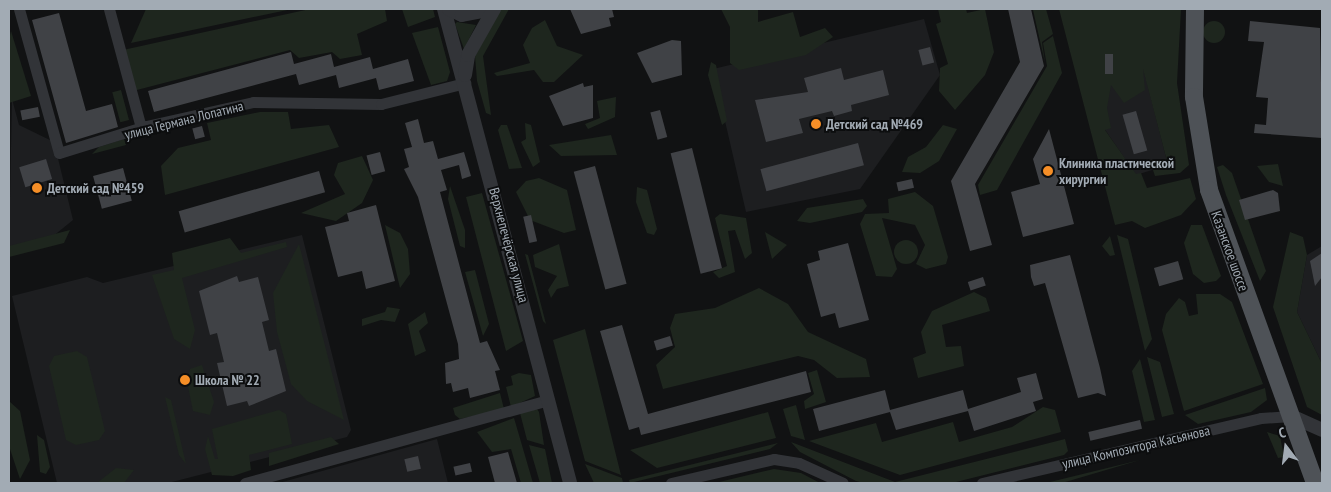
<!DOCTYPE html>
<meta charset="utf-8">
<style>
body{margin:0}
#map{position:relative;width:1331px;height:492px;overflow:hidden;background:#111213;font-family:"PT Sans Narrow",sans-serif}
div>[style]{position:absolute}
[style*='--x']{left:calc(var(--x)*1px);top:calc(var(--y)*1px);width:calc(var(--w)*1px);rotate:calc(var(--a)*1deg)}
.built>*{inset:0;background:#1d1e20}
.green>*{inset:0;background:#1e261e;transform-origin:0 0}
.round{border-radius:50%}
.building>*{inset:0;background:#404246;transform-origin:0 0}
.minor>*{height:11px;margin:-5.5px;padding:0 5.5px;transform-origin:5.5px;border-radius:5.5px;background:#323438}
.tertiary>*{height:14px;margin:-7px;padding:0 7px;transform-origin:7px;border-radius:7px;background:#323438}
.primary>*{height:18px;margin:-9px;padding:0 9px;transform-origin:9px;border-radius:9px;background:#4e5257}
.dots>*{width:14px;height:14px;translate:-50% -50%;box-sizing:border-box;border:2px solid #0c0d0e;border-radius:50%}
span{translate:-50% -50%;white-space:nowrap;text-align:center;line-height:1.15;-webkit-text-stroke:4px #0c0d0e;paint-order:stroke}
.street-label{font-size:14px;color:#a2abb4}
.poi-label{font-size:14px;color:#a2abb4;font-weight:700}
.left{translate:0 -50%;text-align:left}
.frame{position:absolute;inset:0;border:10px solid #a2abb4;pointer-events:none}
.north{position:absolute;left:1261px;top:422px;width:50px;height:50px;-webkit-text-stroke:4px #0c0d0e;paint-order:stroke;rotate:345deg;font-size:14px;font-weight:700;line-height:20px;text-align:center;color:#a2abb4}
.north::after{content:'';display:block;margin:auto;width:18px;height:22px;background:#a2abb4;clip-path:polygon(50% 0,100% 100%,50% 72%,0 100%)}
</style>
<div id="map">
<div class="built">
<div style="clip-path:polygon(924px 19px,940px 75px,860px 189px,746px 212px,713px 69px)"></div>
<div style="clip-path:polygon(1136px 39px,1168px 165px,1136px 175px,1097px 118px,1094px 41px)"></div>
<div style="clip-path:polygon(12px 99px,19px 125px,54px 142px,73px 220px,52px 237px,9px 248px)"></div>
<div style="clip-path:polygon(302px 235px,351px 430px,347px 437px,168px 483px,57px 483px,12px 296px,87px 277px,103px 283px)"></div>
<div style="clip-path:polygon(1322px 246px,1322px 364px,1297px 312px,1307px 255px)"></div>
<div style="clip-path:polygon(437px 439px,448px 483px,279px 483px)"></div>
</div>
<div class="green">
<div style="clip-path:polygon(146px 9px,292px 9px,131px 43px)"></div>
<div style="clip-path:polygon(310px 9px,385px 9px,387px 21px,357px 34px,362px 55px,340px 59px,332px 52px,299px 58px,290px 50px,133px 91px,123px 50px)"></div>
<div style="clip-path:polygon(402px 9px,433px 9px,435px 17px,408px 27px)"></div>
<div style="clip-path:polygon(501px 9px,509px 9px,483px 56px,491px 115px,486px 113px,477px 81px,475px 56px)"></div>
<div style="clip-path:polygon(721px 9px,758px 9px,758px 22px,793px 12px,800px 37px,825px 28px,833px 37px,806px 55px,739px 70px,730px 63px,730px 27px)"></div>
<div style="clip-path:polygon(938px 9px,966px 9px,967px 13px,985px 9px,994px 52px,985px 75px,955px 110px,939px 91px,940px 68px,948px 64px,936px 24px,941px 22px)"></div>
<div style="clip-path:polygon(1046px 9px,1053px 34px,1042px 42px,1045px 63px,1033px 10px)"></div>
<div style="clip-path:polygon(1059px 9px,1181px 9px,1177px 83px,1189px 165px,1180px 173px,1155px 176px,1153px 170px,1168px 165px,1143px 69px,1145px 90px,1124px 103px,1111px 85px,1107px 108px,1111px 128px,1105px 130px,1136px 174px,1141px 173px,1147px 188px,1190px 178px,1196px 199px,1181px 215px,1145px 228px,1132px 221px,1115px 225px)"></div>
<div style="clip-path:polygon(545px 20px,557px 46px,583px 55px,554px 82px,543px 82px,534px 70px,497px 76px,494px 73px,530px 63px,523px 45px,532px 28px)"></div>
<div class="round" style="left:1203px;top:21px;width:22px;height:22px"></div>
<div style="clip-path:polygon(457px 22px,476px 25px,464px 49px,455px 24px)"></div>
<div style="clip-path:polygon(438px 27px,450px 72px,447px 81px,431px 85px,412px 33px)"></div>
<div style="clip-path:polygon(11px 31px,31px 96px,9px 103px,9px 40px)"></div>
<div style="clip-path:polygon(1053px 36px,1062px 73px,997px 190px,980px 195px,978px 185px,1047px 66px,1043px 43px)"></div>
<div style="clip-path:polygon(711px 62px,716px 65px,727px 121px,722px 125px,708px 75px)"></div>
<div style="left:121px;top:90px;width:31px;height:9px;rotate:75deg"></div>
<div style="clip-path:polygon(616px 97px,615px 117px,588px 129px,585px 124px,600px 118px,597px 101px)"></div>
<div style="clip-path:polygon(260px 112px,288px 112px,291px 129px,329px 125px,339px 147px,165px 195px,161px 166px,178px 148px,211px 140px,207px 123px)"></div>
<div style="clip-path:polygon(525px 123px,531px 125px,540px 162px,533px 167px,521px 142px,526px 139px)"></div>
<div style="clip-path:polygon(501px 125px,507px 125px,522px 168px,509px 169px,498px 130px)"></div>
<div style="clip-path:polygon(943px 125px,957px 129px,939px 161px,920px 173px,902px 172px,908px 157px,926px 147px)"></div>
<div style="clip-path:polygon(611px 135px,617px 155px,561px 156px,549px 145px)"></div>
<div style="clip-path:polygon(124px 139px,126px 145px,92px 154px,99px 147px)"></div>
<div style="clip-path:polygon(362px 156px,373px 180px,362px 203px,336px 221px,301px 213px,345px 194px,334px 175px,338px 163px)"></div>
<div style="clip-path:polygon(1278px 164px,1283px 186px,1269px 182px,1257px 166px)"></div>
<div style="clip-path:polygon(1223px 165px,1232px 173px,1266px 271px,1260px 281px,1226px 195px,1217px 167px)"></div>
<div style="clip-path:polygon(539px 178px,567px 190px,576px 230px,564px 233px,530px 220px,516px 192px,526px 181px)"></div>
<div style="clip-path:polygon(450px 186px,465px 230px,465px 248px,460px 246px,448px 199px)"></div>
<div style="clip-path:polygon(637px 187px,647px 190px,657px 229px,654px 235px,647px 233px,636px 202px)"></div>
<div style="clip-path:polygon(915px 192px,933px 206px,948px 257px,946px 264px,926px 269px,916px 264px,925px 245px,915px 225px,882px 218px,897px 269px,892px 277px,876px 276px,860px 224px,865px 214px,889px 213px,888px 199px)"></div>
<div style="clip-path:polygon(482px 193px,523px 341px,506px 351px,466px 197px)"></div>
<div style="clip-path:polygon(863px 199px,867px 206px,862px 212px,810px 223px,797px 221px,807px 208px)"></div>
<div style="clip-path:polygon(720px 214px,746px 218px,752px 253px,745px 259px,735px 230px,728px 231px,735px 272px,719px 278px,713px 272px,727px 266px,715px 218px)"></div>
<div style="clip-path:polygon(385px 225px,400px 233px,408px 249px,410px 274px,400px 288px)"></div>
<div style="clip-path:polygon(1191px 225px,1202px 225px,1221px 276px,1216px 281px,1204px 283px,1193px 274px,1184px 243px)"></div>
<div style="clip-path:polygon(70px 230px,64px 243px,9px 257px,9px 246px)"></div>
<div style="clip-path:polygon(765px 232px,787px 245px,772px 259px)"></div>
<div style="clip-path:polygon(1290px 232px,1303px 237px,1307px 255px,1297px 312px,1322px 364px,1322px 415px,1307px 407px,1273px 307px)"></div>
<div style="clip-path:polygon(1117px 235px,1128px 239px,1152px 339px,1145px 351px)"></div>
<div style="clip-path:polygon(1110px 236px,1115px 255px,1110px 256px,1102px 246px)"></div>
<div style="clip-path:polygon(230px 238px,241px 253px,286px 242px,287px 247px,182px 278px,195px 330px,190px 349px,174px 339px,152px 275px,174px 270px,172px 253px)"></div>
<div class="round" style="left:894px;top:240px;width:24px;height:24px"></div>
<div style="clip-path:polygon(299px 244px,344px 420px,307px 401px,291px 384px,277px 332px,273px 293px)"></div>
<div style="clip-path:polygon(559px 244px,569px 286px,557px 289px,551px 298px,548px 290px,557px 276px,535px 267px,533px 255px)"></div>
<div style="clip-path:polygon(525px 254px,528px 255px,546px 324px,543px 321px)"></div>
<div style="clip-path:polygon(475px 270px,489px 324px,483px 336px,465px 272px)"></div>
<div style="clip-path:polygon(759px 288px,788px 304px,808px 332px,866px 359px,870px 377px,837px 378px,814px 360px,798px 356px,663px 389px,656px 365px,675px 347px,670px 328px,675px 314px,715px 308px)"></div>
<div style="clip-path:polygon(974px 292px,986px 298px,990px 311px,942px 325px,946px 347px,961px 346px,964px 366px,918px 378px,913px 358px,926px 353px,921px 332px,932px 311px)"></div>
<div style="clip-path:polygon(1196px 294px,1220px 294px,1232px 302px,1263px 384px,1184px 411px,1162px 330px,1166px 314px,1179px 298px,1185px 302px,1189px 316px,1198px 314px)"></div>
<div style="clip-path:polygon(387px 307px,400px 309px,395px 322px,381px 320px,362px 326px,362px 319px,385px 312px)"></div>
<div style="clip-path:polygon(425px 312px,428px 323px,419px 331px,426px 351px,415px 356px,408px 324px)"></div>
<div style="clip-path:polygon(585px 329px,613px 443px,621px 475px,585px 461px,553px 340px)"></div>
<div style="clip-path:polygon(77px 351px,87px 357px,105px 431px,99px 440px,76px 445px,66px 440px,49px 366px,54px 356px)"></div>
<div style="clip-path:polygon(1147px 357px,1160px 362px,1174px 414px,1162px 417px)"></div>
<div style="clip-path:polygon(1140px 359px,1155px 420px,1144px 422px,1132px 371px)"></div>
<div style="clip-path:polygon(202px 365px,214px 402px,210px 415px,193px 411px,187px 382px,190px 369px)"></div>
<div style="clip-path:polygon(817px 370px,826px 402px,805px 409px,804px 401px,814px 394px,808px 373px)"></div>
<div style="clip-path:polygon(519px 373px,531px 375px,535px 396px,511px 407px,506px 387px,513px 385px,511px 376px)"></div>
<div style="clip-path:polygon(1265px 388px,1267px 400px,1251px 412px,1198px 424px,1185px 415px)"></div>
<div style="clip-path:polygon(500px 393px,504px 409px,460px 419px,455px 415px,453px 408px)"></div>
<div style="clip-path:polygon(165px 397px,171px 400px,186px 464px,179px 455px)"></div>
<div style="clip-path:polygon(9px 401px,20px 411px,30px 460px,20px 479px,9px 446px)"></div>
<div style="clip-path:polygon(796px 405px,805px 440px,791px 436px,783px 409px)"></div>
<div style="clip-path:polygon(1043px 407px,1055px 410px,1061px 432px,900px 475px,809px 441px,876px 423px,882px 442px,953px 422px,959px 442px,1012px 427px)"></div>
<div style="clip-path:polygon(537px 409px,539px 412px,544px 445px,527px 440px,520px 413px)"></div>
<div style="clip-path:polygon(279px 410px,286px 414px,292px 444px,249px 455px,251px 470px,233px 476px,212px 475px,205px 449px,208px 436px,215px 459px,218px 459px,212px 429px)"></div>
<div style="clip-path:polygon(768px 412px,776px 438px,657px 468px,630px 450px)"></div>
<div style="clip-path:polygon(514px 418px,533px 483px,521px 483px,511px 449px,492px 452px,477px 432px)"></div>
<div style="clip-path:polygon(1267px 432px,1280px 436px,1284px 457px,1278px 458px)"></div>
<div style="clip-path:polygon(37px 435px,44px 440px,50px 467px,46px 474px,40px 472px)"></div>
<div style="clip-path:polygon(331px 437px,339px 444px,269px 466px,269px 453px)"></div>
<div style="clip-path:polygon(1065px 439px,1068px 451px,1064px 455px,952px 483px,864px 483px,856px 481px,800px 452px,791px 442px,895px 482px)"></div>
<div style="clip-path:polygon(778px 443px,770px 449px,630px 483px,629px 480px)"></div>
<div style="clip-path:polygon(529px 445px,545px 449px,552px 483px,540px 483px)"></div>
<div style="clip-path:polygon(1140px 460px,1062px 483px,1048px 483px,1050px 482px)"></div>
<div style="clip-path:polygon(585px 464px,622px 478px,623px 483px,594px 483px)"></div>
<div style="clip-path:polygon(116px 468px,134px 470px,124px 483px,97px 483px)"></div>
<div style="clip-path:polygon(774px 469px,801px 473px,820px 483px,715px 483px)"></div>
</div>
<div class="building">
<div style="clip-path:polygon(570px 9px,612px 9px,614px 17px,609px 18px,611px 26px,581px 34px)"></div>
<div style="clip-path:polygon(1008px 9px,1031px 9px,1044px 66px,975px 184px,992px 245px,970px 251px,951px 181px,1020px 62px)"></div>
<div style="clip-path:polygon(59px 13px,86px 111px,112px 104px,118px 127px,66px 143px,32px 20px)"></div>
<div style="clip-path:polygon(1250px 21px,1320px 28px,1322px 138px,1254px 133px,1255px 124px,1266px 125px,1268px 98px,1256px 97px,1264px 42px,1248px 41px)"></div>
<div style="clip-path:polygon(672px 40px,681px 41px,682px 75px,652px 83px,637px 53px)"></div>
<div style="left:930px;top:47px;width:16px;height:12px;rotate:75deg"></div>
<div style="clip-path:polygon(291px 52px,294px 64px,331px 54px,334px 67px,370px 57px,373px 69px,408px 59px,414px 81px,379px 90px,376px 78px,339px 88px,336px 75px,299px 85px,296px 74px,154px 112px,148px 91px)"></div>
<div style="left:1105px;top:54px;width:8px;height:20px"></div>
<div style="clip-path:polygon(841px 68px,844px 80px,883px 70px,889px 95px,851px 105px,852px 111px,834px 116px,832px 111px,799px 119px,803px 133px,766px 142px,755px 100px,808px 92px,804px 78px)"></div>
<div style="clip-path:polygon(583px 83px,584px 87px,593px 85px,593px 118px,563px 126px,549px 96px)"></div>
<div style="left:38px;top:107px;width:10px;height:18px;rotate:79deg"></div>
<div style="left:660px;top:110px;width:28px;height:10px;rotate:75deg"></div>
<div style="left:1136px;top:111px;width:41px;height:14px;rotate:74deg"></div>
<div style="clip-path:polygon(418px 119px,424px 143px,433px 141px,438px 159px,464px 152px,471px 176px,462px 179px,459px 165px,441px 170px,447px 190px,440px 192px,480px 343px,487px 341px,500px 370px,495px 371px,500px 390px,470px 398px,468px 388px,453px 392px,451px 383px,446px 384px,445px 363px,459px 359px,458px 344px,418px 197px,404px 169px,409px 167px,404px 149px,412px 147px,405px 123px)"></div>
<div style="left:202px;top:126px;width:11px;height:10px;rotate:75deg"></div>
<div style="clip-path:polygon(1049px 129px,1074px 224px,1023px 237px,1011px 192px,1040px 184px,1033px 159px)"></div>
<div style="left:858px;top:143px;width:23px;height:101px;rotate:75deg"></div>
<div style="left:692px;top:148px;width:124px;height:22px;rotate:76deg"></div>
<div style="left:380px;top:152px;width:20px;height:14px;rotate:75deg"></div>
<div style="left:46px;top:159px;width:21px;height:28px;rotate:73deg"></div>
<div style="left:595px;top:166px;width:122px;height:22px;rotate:75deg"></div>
<div style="left:123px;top:168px;width:34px;height:31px;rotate:75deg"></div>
<div style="left:319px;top:171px;width:22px;height:146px;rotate:74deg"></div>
<div style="left:912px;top:179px;width:9px;height:16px;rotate:77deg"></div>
<div style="clip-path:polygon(1273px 190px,1278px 193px,1280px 211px,1245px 220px,1239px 200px)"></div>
<div style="clip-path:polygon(376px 205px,395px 281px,366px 289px,362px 271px,338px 277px,325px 227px,349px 221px,347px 213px)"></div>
<div style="left:531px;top:215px;width:27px;height:8px;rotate:77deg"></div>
<div style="clip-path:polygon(848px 243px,869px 320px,839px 328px,835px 313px,821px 317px,807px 264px,820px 260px,818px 251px)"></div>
<div style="clip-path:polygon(1322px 253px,1322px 277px,1315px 286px,1310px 261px)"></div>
<div style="clip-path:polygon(1070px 255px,1100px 368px,1106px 396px,1098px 393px,1078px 398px,1045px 283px,1034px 286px,1031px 277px,1030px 265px)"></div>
<div style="left:1178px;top:261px;width:19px;height:25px;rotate:74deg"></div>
<div style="clip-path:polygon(237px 276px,239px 282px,258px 277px,269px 320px,262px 322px,269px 351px,276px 349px,286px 391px,249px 406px,247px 401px,227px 406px,217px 363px,224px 362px,217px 333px,210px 335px,199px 291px)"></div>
<div style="left:983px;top:277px;width:9px;height:16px;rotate:72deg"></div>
<div style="clip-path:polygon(622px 325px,648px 414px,806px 371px,811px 392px,641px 435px,639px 427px,629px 430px,600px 331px)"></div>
<div style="left:670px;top:336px;width:10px;height:17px;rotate:73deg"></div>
<div style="clip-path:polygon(1036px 373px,1043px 399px,1033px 402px,1036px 411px,974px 431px,968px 411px,896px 430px,890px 412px,819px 431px,813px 409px,885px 390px,890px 410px,963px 390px,968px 409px,1021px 392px,1017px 378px)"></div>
<div style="left:1140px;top:420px;width:9px;height:53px;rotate:77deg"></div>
<div style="clip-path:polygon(508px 452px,517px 483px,495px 483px,488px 457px)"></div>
<div style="left:418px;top:456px;width:13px;height:14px;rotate:77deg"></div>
<div style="left:470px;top:463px;width:9px;height:17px;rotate:77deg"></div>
</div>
<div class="minor">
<div style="--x:19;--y:9;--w:149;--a:74.5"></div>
<div style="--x:59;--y:153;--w:91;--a:-17.2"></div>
<div style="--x:146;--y:126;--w:110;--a:-12.6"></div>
<div style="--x:253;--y:102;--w:128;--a:0.9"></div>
<div style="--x:381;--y:104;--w:87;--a:-14"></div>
<div style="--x:109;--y:9;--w:126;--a:74.9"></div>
<div style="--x:245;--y:483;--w:315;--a:-15.3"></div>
<div style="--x:671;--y:483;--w:106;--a:-13.1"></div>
<div style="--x:774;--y:459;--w:25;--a:9"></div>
<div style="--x:799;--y:463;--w:48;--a:24.4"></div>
<div style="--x:982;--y:483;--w:286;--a:-13.1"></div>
<div style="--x:1261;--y:418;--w:30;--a:-4"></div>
</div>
<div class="tertiary">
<div style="--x:444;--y:9;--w:490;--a:75.1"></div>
<div style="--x:449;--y:9;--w:14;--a:25"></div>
<div style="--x:462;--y:15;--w:31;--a:-11"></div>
<div style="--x:465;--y:75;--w:20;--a:-81"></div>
<div style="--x:468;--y:55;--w:53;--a:-60.5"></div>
<div style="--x:1291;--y:416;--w:34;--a:24"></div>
</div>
<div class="primary">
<div style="--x:1195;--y:9;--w:88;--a:90.7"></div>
<div style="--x:1194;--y:97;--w:94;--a:80.8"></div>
<div style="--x:1209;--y:190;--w:312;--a:70.1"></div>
</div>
<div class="dots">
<div style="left:816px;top:124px;background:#f58e27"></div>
<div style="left:1048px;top:171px;background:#f58e27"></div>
<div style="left:37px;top:188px;background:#f58e27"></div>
<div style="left:185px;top:380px;background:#f58e27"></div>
</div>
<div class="street-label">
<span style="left:184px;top:120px;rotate:-14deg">улица Германа Лопатина</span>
<span style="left:509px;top:245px;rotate:75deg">Верхнепечёрская улица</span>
<span style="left:1230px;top:251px;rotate:70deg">Казанское шоссе</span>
<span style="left:1136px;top:447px;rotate:-13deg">улица Композитора Касьянова</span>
</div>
<div class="poi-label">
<span class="left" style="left:826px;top:124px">Детский сад №469</span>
<span class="left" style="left:1059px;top:171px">Клиника пластической<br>хирургии</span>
<span class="left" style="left:47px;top:188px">Детский сад №459</span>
<span class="left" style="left:195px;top:380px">Школа № 22</span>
</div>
<div class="frame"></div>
<div class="north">С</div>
</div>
